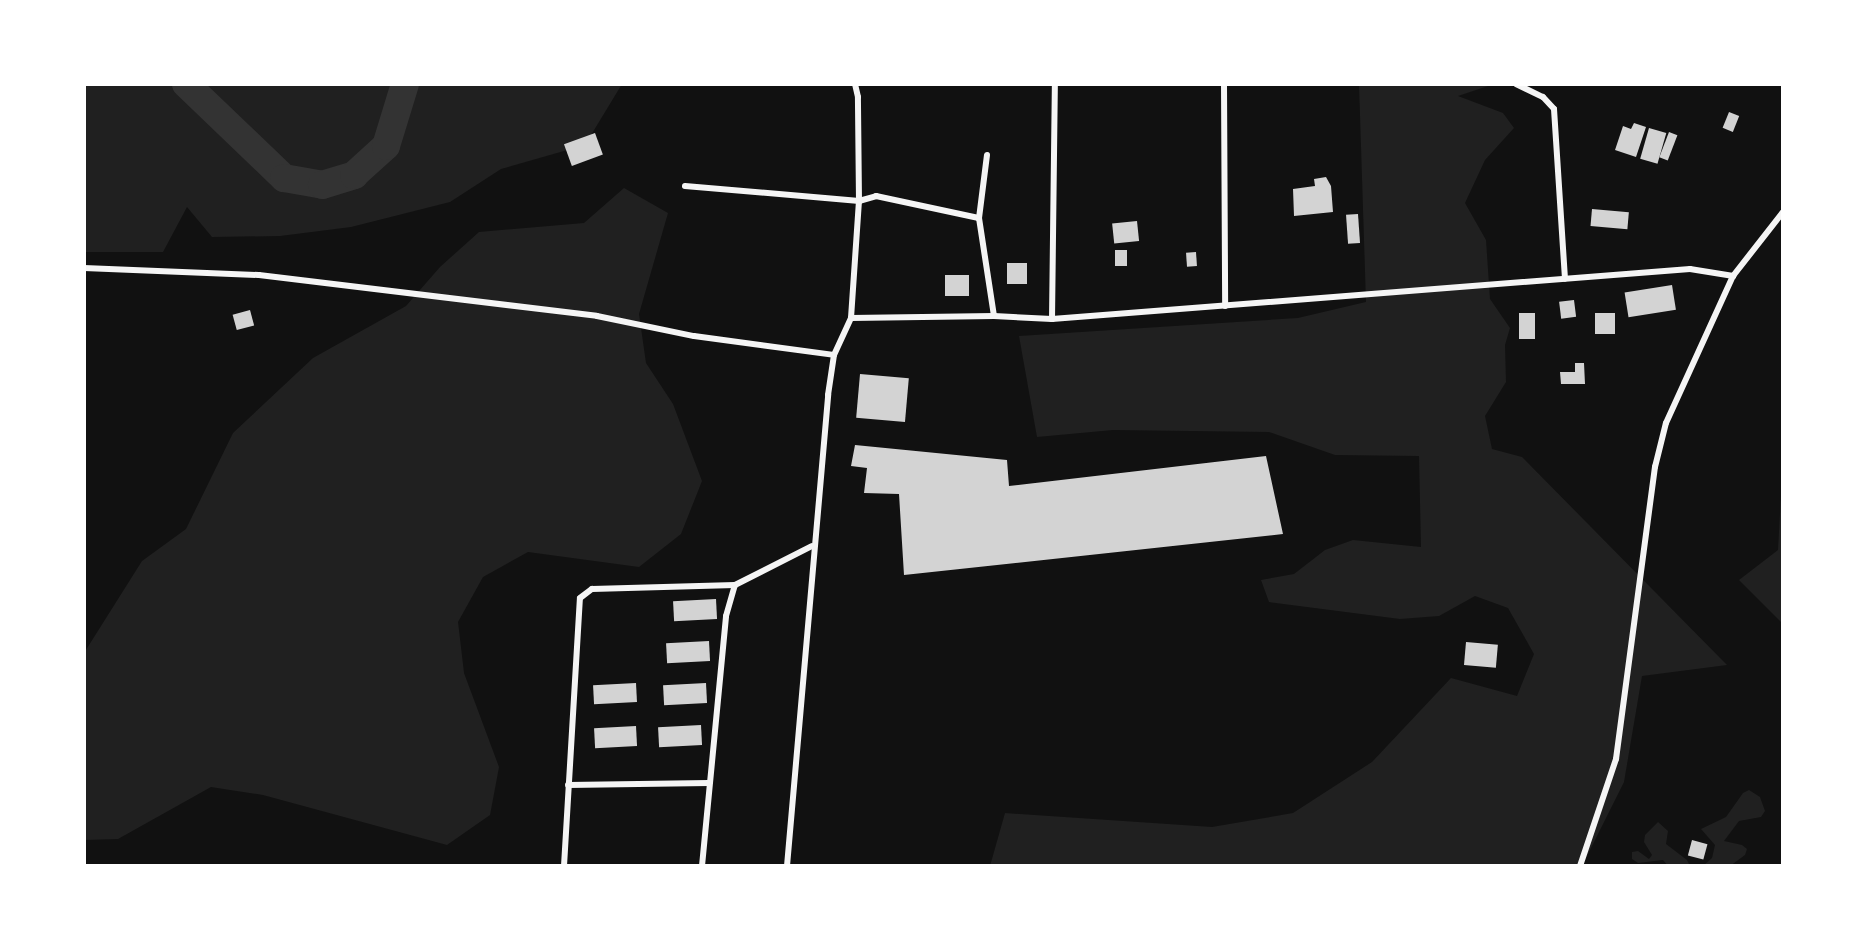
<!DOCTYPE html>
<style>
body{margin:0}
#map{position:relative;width:1867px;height:950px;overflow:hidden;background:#111;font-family:Montserrat,sans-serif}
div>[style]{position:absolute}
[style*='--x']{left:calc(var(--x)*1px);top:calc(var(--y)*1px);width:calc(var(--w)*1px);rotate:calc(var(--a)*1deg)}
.green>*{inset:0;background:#202020}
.river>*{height:28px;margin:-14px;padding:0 14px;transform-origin:14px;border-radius:14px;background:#333}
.building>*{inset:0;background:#d3d3d3;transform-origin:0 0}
.minor>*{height:6px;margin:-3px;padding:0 3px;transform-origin:3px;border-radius:3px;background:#f5f5f5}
span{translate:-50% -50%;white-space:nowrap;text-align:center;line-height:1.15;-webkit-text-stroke:8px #fff;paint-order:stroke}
.frame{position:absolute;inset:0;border:86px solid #fff;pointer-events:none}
</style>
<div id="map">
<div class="green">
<div style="clip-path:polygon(84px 84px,622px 84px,585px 145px,501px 169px,450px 202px,351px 227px,280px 236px,212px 237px,187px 207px,163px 252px,84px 252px)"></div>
<div style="clip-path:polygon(1359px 84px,1494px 84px,1458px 96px,1503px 113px,1514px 128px,1485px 160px,1465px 203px,1486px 240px,1490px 299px,1510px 328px,1505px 345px,1506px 382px,1485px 416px,1492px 449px,1522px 457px,1727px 665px,1642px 676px,1624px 782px,1582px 866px,990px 866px,1005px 813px,1212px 827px,1293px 813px,1372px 762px,1451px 678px,1517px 696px,1534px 654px,1508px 608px,1475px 596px,1439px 616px,1400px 619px,1269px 602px,1261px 580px,1294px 574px,1325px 550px,1353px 540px,1421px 547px,1419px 456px,1335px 455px,1269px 432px,1113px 430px,1037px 437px,1019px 336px,1298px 318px,1366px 302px)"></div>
<div style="clip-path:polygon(624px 188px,668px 213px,639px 314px,646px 363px,673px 404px,702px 481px,681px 534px,639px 567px,528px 552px,483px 577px,458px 622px,464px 673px,499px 767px,490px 815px,447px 845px,263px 795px,211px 787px,118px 839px,84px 840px,84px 653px,142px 561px,186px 529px,233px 433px,313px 358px,406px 306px,440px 267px,479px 232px,584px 223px)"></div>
<div style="clip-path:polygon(1781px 495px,1783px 495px,1783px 624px,1739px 580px,1778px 550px)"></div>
<div style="clip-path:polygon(1749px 790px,1760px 797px,1765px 811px,1761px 817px,1739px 821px,1724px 841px,1742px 845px,1747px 849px,1745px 855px,1730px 866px,1703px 866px,1712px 858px,1715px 845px,1701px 829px,1726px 817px,1743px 793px)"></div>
<div style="clip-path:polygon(1658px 822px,1668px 831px,1666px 844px,1687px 860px,1690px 866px,1668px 866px,1663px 860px,1638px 863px,1632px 859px,1632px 852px,1638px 851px,1649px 859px,1652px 855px,1644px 842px,1645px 835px)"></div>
</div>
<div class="river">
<div style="--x:186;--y:84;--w:136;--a:43.8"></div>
<div style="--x:284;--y:178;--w:39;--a:10"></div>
<div style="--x:322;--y:185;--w:34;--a:-17"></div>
<div style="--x:354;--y:175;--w:43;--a:-42.2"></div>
<div style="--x:386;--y:146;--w:65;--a:-73"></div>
</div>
<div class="building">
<div style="left:1729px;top:112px;width:11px;height:17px;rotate:22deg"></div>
<div style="clip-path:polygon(1634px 123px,1646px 127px,1636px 157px,1615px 150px,1623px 126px,1631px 129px)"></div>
<div style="left:1649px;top:128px;width:18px;height:32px;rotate:16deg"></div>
<div style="left:1669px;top:132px;width:9px;height:27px;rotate:21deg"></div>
<div style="left:595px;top:133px;width:23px;height:33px;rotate:70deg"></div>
<div style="clip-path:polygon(1326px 177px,1331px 186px,1333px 212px,1294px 216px,1293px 189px,1315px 186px,1314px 179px)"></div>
<div style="left:1592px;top:209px;width:37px;height:17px;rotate:5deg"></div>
<div style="left:1358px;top:214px;width:29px;height:12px;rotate:86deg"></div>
<div style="left:1137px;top:221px;width:20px;height:25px;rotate:84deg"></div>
<div style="left:1115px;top:250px;width:12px;height:16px"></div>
<div style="left:1196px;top:252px;width:14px;height:10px;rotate:86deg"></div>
<div style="left:1007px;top:263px;width:20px;height:21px"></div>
<div style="left:945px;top:275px;width:24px;height:21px"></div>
<div style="left:1672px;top:285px;width:25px;height:48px;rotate:81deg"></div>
<div style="left:1574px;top:300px;width:17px;height:15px;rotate:83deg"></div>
<div style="left:250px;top:310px;width:16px;height:18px;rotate:75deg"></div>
<div style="left:1519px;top:313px;width:16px;height:26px"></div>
<div style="left:1595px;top:313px;width:20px;height:21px"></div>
<div style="clip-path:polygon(1575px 363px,1584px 363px,1585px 384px,1561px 384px,1560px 372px,1575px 372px)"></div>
<div style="left:860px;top:374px;width:49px;height:44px;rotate:5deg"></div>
<div style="clip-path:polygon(855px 445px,1007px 460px,1009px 486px,1266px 456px,1283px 534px,904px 575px,899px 494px,864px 493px,867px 468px,851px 466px)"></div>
<div style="left:716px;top:599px;width:20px;height:43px;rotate:87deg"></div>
<div style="left:709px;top:641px;width:20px;height:43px;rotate:87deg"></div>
<div style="left:1466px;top:642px;width:32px;height:23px;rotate:5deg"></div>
<div style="left:636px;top:683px;width:19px;height:43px;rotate:87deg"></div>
<div style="left:706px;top:683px;width:20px;height:43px;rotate:87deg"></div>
<div style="left:701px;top:725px;width:20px;height:43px;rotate:87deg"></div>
<div style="left:636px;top:726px;width:20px;height:42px;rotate:87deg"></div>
<div style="left:1692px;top:840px;width:16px;height:16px;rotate:15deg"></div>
</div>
<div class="minor">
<div style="--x:1224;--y:84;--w:222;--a:89.7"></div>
<div style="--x:1516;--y:84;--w:30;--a:26"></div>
<div style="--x:1543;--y:97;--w:16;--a:47"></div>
<div style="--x:1554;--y:109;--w:170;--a:86.3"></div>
<div style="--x:987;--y:155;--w:64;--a:97.2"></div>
<div style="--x:979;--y:218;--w:99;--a:81.3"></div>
<div style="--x:685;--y:186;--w:175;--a:4.9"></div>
<div style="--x:859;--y:201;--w:18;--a:-16"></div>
<div style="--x:876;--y:196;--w:105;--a:12.1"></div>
<div style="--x:84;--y:268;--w:175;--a:2.3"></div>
<div style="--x:259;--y:275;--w:340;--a:6.9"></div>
<div style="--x:597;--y:316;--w:99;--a:11.7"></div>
<div style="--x:694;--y:336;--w:141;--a:7.7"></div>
<div style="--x:851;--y:318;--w:117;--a:-86.1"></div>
<div style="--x:859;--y:201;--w:104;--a:-90.6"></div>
<div style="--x:858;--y:97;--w:13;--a:-103"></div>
<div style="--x:1052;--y:319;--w:235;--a:-89.3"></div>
<div style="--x:568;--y:785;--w:141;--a:-0.8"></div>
<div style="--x:564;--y:866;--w:268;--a:-86.6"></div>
<div style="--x:580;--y:598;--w:15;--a:-37"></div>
<div style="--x:592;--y:589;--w:143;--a:-1.6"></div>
<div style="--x:702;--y:866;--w:251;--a:-84.5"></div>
<div style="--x:726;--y:616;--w:32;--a:-74"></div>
<div style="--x:735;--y:585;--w:86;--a:-26.9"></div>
<div style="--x:787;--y:866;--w:473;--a:-85"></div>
<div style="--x:828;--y:395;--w:40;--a:-81.5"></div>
<div style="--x:834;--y:355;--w:41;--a:-65.3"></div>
<div style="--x:851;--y:318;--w:143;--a:-0.8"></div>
<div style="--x:994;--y:316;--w:58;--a:3"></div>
<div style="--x:1052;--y:319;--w:640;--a:-4.48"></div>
<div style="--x:1690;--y:269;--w:44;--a:9.2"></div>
<div style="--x:1580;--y:866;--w:113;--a:-71.4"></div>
<div style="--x:1616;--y:759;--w:295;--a:-82.4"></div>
<div style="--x:1655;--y:467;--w:45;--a:-76"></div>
<div style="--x:1666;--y:423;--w:162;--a:-65.5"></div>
<div style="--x:1733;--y:276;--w:81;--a:-52"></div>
</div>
<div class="frame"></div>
</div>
